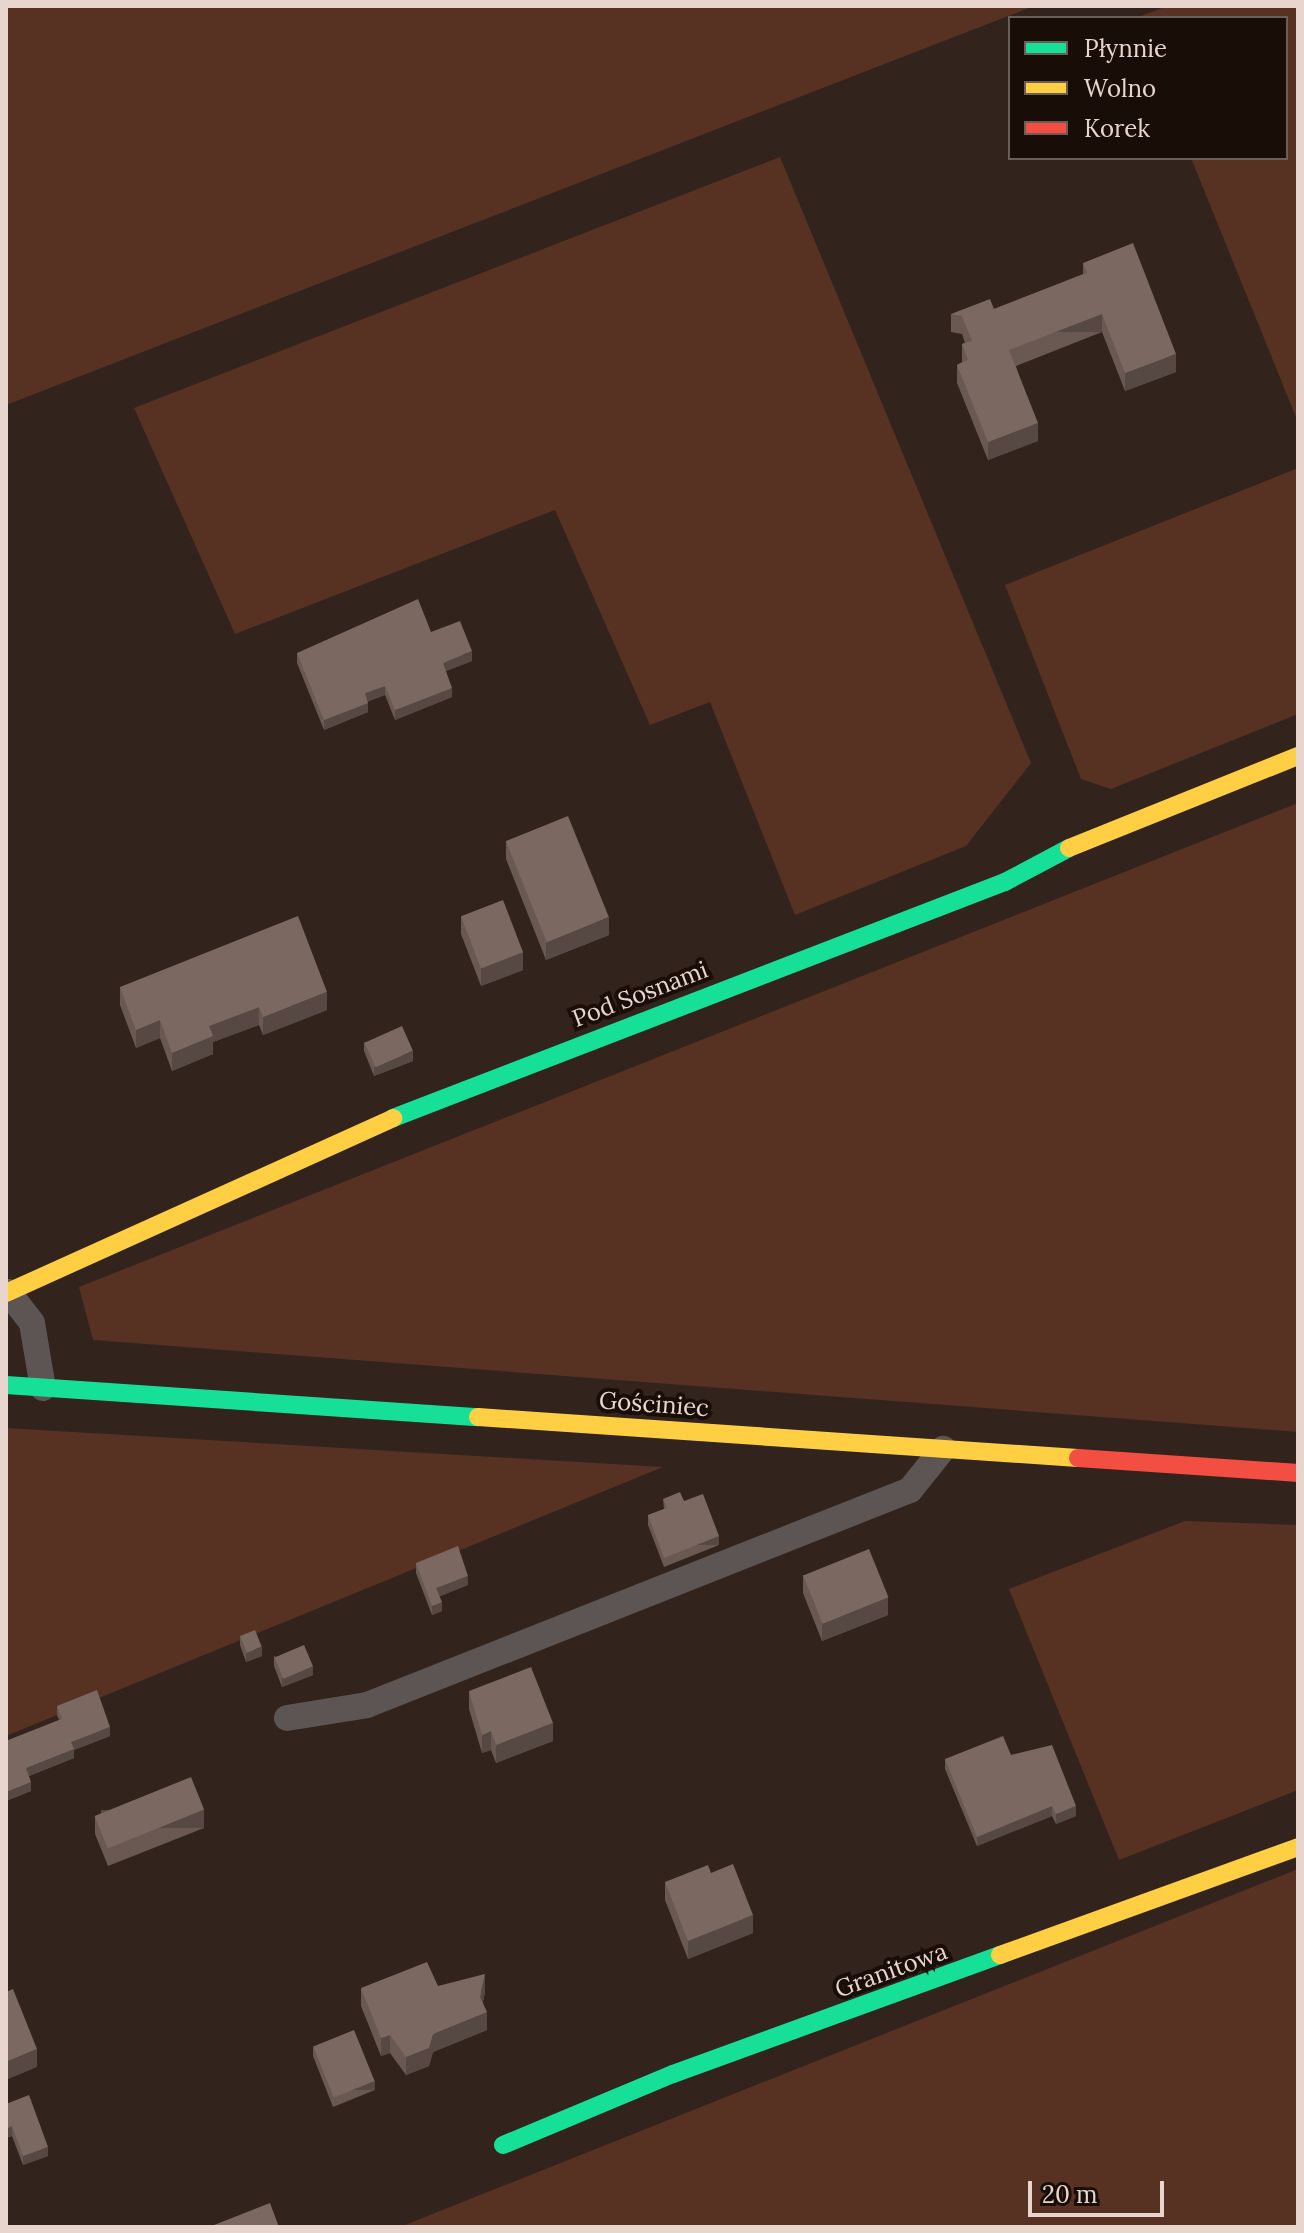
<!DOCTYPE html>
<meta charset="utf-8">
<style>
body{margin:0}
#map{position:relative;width:1304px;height:2233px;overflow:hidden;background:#32231d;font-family:Lora,serif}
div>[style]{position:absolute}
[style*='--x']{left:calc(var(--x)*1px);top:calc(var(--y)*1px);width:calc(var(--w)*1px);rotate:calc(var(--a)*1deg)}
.green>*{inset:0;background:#573222}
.lane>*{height:26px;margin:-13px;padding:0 13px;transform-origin:13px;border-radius:13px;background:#5c5553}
.fast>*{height:18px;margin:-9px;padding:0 9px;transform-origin:9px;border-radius:9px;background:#16e098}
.slow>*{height:18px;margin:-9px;padding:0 9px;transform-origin:9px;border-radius:9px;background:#ffcf43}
.jam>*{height:18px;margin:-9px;padding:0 9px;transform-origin:9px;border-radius:9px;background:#f24e42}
.wall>*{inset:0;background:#6a5953}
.shaded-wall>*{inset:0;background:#564943;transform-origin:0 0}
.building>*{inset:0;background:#7b6860;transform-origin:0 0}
span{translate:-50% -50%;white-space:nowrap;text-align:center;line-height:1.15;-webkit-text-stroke:8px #190d08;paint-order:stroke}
.street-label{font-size:24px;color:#e8d6ce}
.frame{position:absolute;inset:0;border:8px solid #e8d6ce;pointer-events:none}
.legend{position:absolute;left:1008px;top:16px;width:280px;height:144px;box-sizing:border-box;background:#190d08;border:2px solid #6c5d57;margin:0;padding:10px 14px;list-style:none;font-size:24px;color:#e8d6ce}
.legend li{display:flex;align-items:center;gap:16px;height:40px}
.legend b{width:40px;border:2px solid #6c5d57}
.scale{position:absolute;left:1028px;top:2181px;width:136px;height:36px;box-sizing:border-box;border:4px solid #e8d6ce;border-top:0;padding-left:10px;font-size:24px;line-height:28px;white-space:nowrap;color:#e8d6ce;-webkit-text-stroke:6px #190d08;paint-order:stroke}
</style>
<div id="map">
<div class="green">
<div style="clip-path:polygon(6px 6px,1034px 6px,6px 405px)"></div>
<div style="clip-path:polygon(1167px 6px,1298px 6px,1298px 422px,1191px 158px,1286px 158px,1286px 18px,1136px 18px)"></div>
<div style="clip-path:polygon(780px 157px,1031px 763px,966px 846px,795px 915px,710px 702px,650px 725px,555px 510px,235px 634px,134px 408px)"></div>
<div style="clip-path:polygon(1298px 468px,1298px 714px,1111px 789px,1081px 779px,1005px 585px)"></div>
<div style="clip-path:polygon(1298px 803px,1298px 1432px,93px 1340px,79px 1287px)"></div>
<div style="clip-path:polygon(6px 1428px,663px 1467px,6px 1736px)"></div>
<div style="clip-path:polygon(1185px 1521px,1298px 1525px,1298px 1790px,1119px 1860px,1009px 1589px)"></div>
<div style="clip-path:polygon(1298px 1869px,1298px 2227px,400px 2227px,598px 2148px)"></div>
</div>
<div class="lane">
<div style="--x:8;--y:1292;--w:39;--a:52"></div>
<div style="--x:32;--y:1323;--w:66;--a:80.4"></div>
<div style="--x:287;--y:1718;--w:81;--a:-9.2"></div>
<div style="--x:367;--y:1705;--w:584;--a:-21.6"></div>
<div style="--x:910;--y:1490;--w:53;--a:-51.2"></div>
</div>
<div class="fast">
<div style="--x:393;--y:1118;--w:656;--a:-21.09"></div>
<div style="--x:1005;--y:882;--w:72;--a:-28"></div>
<div style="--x:6;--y:1385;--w:473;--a:3.9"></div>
<div style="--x:503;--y:2145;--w:184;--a:-22.7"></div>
<div style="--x:673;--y:2074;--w:348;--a:-20"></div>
</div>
<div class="slow">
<div style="--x:1069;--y:848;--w:247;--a:-21.9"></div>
<div style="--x:6;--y:1293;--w:425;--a:-24.3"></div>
<div style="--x:478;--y:1417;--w:601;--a:3.91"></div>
<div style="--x:1000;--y:1955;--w:317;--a:-19.9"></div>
</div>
<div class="jam">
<div style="--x:1078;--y:1458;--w:221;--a:3.9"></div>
</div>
<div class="wall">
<div style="clip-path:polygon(1083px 263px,1176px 372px,1125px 391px,1102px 332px,1016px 366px,1038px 441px,988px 460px,957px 383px,957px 365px,962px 362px,962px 344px,965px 343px,962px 334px,951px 332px,951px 314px,994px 309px,1083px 274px)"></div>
<div style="clip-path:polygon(431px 632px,472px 661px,446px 671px,452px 697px,395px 720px,385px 695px,368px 701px,368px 712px,324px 730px,297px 663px,297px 653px)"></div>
<div style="clip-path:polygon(506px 841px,609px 935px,546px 960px,506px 859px)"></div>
<div style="clip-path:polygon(461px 916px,523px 970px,481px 986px,461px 934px)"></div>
<div style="clip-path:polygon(120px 987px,327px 1010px,263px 1035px,259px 1025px,213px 1042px,213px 1054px,172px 1071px,160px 1038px,136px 1048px,120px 1005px)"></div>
<div style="clip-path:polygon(364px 1042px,413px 1061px,374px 1076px,364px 1051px)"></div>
<div style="clip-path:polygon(663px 1499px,684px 1501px,719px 1545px,664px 1567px,648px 1525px,648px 1515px,664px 1509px)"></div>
<div style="clip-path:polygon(416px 1563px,468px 1585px,439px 1596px,442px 1611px,432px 1615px,416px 1573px)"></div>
<div style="clip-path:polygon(803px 1575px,888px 1615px,822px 1641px,803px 1593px)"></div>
<div style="clip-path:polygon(240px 1636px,262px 1656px,246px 1662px,240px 1645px)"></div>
<div style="clip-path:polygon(274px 1656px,313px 1675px,282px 1687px,274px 1666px)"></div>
<div style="clip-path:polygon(469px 1691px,553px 1741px,496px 1763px,491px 1750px,482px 1753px,469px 1709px)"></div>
<div style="clip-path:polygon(57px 1706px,110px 1736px,74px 1750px,74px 1758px,29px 1776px,31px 1791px,6px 1801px,6px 1741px,59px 1720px,57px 1715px)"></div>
<div style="clip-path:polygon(1011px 1755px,1076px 1816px,1056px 1824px,1052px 1816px,977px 1846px,945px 1769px,945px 1759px)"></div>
<div style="clip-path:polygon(95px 1816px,204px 1828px,108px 1866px,95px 1834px)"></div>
<div style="clip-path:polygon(711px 1873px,753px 1933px,688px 1959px,665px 1900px,665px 1882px)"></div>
<div style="clip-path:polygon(438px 1986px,485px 1992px,483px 2002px,487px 2030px,433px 2052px,429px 2066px,406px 2075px,390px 2053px,381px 2056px,361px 2006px,361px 1988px)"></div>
<div style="clip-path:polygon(313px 2047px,375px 2090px,333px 2107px,313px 2056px)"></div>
<div style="clip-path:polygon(6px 2104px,48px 2156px,23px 2165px,12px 2136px,6px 2138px)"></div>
</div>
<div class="shaded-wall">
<div style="left:1102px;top:314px;width:18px;height:100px;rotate:90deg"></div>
<div style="clip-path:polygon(1176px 354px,1176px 372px,1125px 391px,1125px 373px)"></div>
<div style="clip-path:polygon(1038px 423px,1038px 441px,988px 460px,988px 442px)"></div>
<div style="clip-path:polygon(472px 651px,472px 661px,443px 672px,443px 663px)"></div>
<div style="clip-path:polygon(385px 686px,385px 695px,365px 703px,365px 693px)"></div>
<div style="clip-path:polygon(452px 688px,452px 697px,395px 720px,395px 710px)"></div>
<div style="clip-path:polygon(368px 703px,368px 712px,324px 730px,324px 720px)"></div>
<div style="clip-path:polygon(609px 917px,609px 935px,546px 960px,546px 942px)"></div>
<div style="clip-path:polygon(523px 952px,523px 970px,481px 986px,481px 968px)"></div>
<div style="clip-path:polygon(327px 992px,327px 1010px,263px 1035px,263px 1017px)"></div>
<div style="clip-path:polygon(259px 1007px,259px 1025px,213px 1042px,213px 1054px,172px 1071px,172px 1053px,209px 1026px)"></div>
<div style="clip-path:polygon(160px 1020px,160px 1038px,136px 1048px,136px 1030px)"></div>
<div style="clip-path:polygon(413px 1051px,413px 1061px,374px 1076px,374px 1067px)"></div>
<div style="left:719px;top:1536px;width:9px;height:59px;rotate:90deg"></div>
<div style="clip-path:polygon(468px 1576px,468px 1585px,436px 1598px,436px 1588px)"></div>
<div style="clip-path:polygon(888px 1597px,888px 1615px,822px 1641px,822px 1623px)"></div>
<div style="clip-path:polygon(442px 1602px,442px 1611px,432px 1615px,432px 1606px)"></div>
<div style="clip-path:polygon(262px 1647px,262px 1656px,246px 1662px,246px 1653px)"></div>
<div style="clip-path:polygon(313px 1666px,313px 1675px,282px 1687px,282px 1678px)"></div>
<div style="clip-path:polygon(553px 1723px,553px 1741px,496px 1763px,496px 1745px)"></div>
<div style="clip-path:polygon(110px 1727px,110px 1736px,74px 1750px,74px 1758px,26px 1777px,26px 1768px,71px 1742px)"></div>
<div style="clip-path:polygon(491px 1731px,491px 1750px,482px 1753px,482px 1735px)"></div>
<div style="clip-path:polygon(31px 1782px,31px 1791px,6px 1801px,6px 1792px)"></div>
<div style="clip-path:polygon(1052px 1806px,1052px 1816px,977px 1846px,977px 1837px)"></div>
<div style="clip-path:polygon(1076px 1806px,1076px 1816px,1056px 1824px,1056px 1814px)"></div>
<div style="left:204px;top:1810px;width:18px;height:103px;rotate:90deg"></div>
<div style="clip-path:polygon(753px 1915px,753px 1933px,688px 1959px,688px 1941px)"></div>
<div style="clip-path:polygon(485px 1974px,485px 1992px,480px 2014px,487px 2012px,487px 2030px,433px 2052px,429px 2066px,406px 2075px,406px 2057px,480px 1997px)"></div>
<div style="clip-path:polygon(390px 2035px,390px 2053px,381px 2056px,381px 2038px)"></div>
<div style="clip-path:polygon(37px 2049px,37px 2067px,6px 2080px,6px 2062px)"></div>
<div style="left:375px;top:2081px;width:9px;height:45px;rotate:90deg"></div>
<div style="clip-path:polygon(12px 2126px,12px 2136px,6px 2138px,6px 2129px)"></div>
<div style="clip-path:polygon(48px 2147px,48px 2156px,23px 2165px,23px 2156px)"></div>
</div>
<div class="building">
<div style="clip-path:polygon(1133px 243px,1176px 354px,1125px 373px,1102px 314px,1009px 350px,1038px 423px,988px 442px,957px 365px,968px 360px,962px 344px,972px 341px,962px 316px,951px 314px,990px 299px,994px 309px,1087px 273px,1083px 263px)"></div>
<div style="clip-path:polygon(418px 599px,431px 632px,460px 621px,472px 651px,443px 663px,452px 688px,395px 710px,385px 686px,365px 693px,368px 703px,324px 720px,297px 653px)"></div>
<div style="left:568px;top:816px;width:109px;height:67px;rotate:68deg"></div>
<div style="left:503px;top:900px;width:56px;height:45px;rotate:69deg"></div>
<div style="clip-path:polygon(298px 916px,327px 992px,263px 1017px,259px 1007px,209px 1026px,213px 1036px,172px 1053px,160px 1020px,136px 1030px,120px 987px)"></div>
<div style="left:402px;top:1026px;width:27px;height:41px;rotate:66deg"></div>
<div style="clip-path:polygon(680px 1492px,684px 1501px,703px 1494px,719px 1536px,664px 1558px,648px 1515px,667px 1508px,663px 1499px)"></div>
<div style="clip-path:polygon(458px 1546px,468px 1576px,436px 1588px,442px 1602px,432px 1606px,416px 1563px)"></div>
<div style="left:869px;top:1549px;width:52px;height:71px;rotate:68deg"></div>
<div style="left:255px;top:1630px;width:18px;height:16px;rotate:68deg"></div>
<div style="left:304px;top:1645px;width:23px;height:32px;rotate:67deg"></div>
<div style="clip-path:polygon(531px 1667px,553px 1723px,496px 1745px,491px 1731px,482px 1735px,469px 1691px)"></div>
<div style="clip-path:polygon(97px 1690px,110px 1727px,71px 1742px,74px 1749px,26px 1768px,31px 1782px,6px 1792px,6px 1741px,62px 1719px,57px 1706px)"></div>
<div style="clip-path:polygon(1003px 1736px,1011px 1755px,1052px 1745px,1076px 1806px,1056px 1814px,1052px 1806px,977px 1837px,945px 1759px)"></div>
<div style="left:191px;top:1777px;width:35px;height:104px;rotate:68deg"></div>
<div style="clip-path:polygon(733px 1864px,753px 1915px,688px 1941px,665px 1882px,708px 1865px,711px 1873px)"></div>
<div style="clip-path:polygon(427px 1962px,438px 1986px,485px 1974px,480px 1997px,487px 2012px,433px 2034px,429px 2048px,406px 2057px,390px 2035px,381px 2038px,361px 1988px)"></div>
<div style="clip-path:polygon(13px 1989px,37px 2049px,6px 2062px,6px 1992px)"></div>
<div style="left:354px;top:2030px;width:55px;height:44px;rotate:68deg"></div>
<div style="clip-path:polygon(29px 2095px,48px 2147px,23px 2156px,12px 2126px,6px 2129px,6px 2104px)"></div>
<div style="clip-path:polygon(270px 2203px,279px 2227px,209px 2227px)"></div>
</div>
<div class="street-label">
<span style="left:640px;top:994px;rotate:-21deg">Pod Sosnami</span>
<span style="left:654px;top:1404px;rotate:4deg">Gościniec</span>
<span style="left:891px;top:1970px;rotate:-20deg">Granitowa</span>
</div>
<div class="frame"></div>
<ul class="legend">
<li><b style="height:10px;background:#16e098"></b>Płynnie</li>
<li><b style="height:10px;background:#ffcf43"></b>Wolno</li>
<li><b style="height:10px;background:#f24e42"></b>Korek</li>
</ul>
<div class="scale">20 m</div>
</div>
